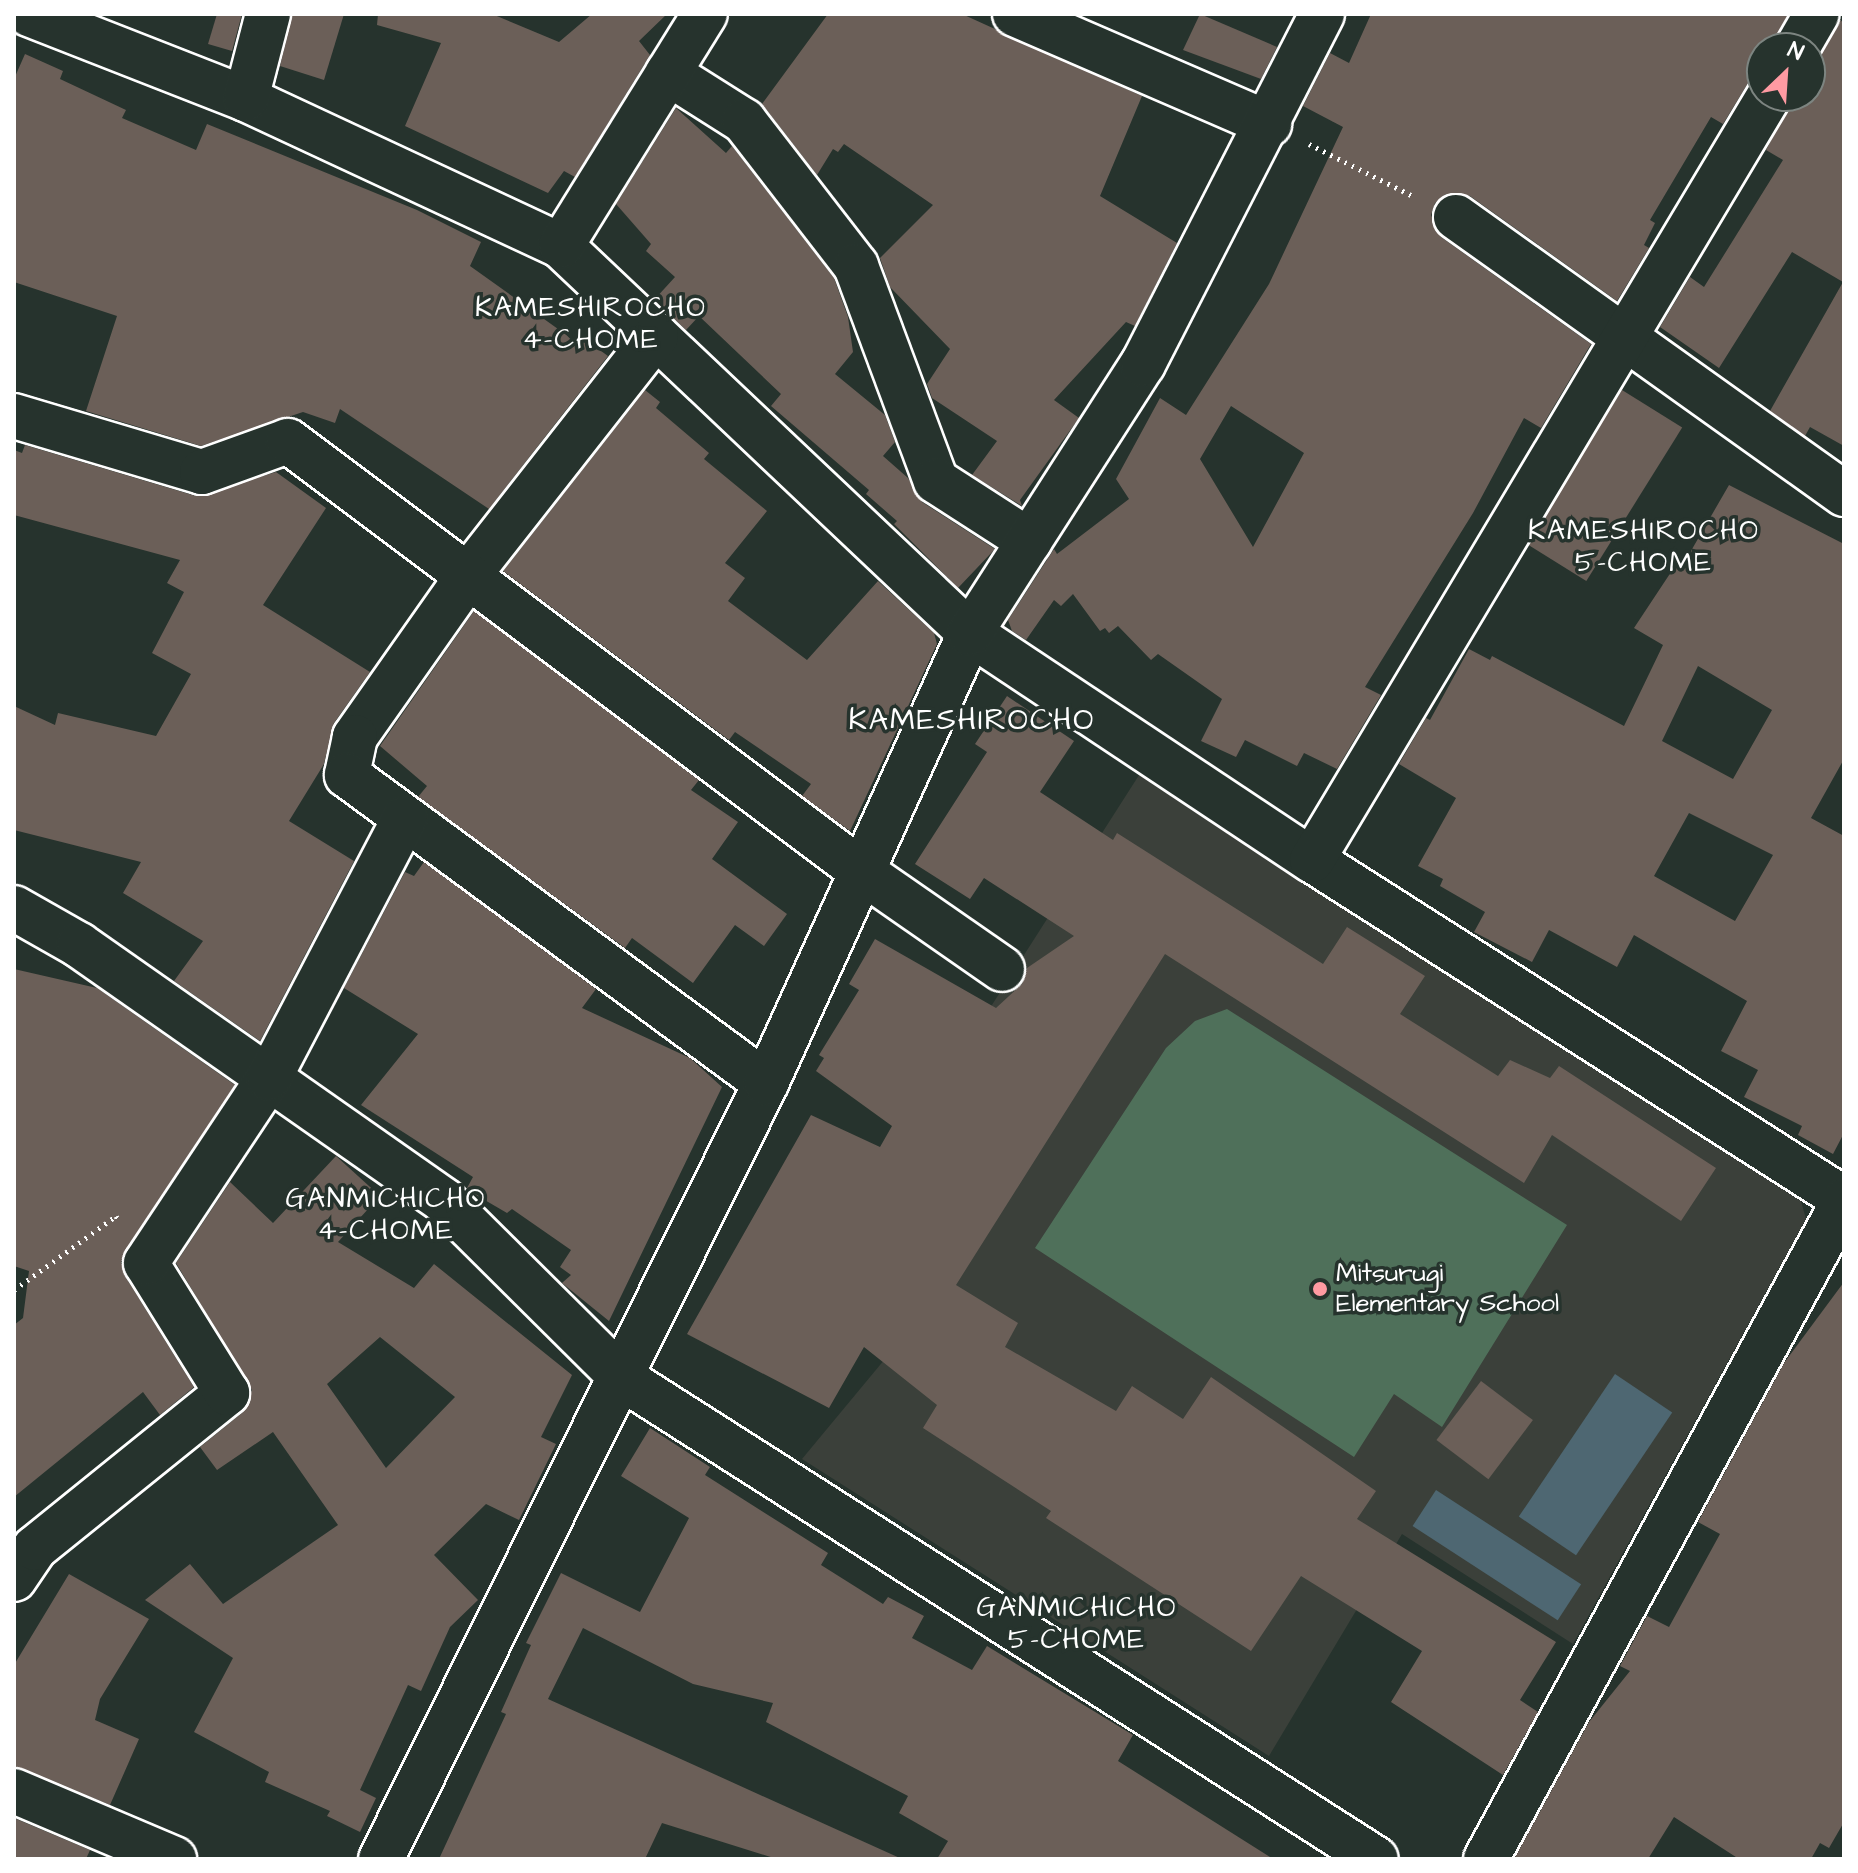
<!DOCTYPE html>
<style>
body{margin:0}
#map{position:relative;width:1858px;height:1873px;overflow:hidden;background:#26332d;font-family:"Architects Daughter",sans-serif}
div>[style]{position:absolute}
[style*='--x']{left:calc(var(--x)*1px);top:calc(var(--y)*1px);width:calc(var(--w)*1px);rotate:calc(var(--a)*1deg)}
.built>*{inset:0;background:#3b403a}
.green>*{inset:0;background:#4f705a}
.water>*{inset:0;background:#4e6772;transform-origin:0 0}
.building>*{inset:0;background:#6b5f58;transform-origin:0 0}
.path>*{height:5px;margin-top:-2.5px;transform-origin:0;background:repeating-linear-gradient(90deg,#fff 0 2px,transparent 0 8px)}
.roads{filter:drop-shadow(2px 0 #fff) drop-shadow(-2px 0 #fff) drop-shadow(0 2px #fff) drop-shadow(0 -2px #fff)}
.minor>*{height:44px;margin:-22px;padding:0 22px;transform-origin:22px;border-radius:22px;background:#26332d}
.dots>*{width:22px;height:22px;translate:-50% -50%;box-sizing:border-box;border:4px solid #26332d;border-radius:50%}
span{translate:-50% -50%;white-space:nowrap;text-align:center;line-height:1.15;-webkit-text-stroke:7px #26332d;paint-order:stroke}
.poi-label{font-size:26px;color:#fff}
.left{translate:0 -50%;text-align:left}
.neighbourhood-label{font-size:28px;color:#fff;letter-spacing:2px}
.quarter-label{font-size:30px;color:#fff;letter-spacing:2px}
.frame{position:absolute;inset:0;border:16px solid #fff;pointer-events:none}
.north{position:absolute;left:1746px;top:32px;width:80px;height:80px;box-sizing:border-box;background:#26332d;border:2px solid #7d8581;border-radius:50%;rotate:25deg;font-size:22px;font-weight:700;line-height:32px;text-align:center;color:#fff}
.north::after{content:'';display:block;margin:auto;width:28px;height:36px;background:#ff9aa2;clip-path:polygon(50% 0,100% 100%,50% 72%,0 100%)}
</style>
<div id="map">
<div class="built">
<div style="clip-path:polygon(1141px 772px,1801px 1201px,1806px 1219px,1573px 1644px,1402px 1534px,1269px 1756px,802px 1459px,914px 1324px,832px 1255px)"></div>
</div>
<div class="green">
<div style="clip-path:polygon(1227px 1009px,1567px 1225px,1442px 1427px,1394px 1394px,1354px 1457px,1035px 1248px,1166px 1048px,1195px 1021px)"></div>
</div>
<div class="water">
<div style="left:1615px;top:1374px;width:69px;height:172px;rotate:34deg"></div>
<div style="left:1436px;top:1490px;width:173px;height:43px;rotate:33deg"></div>
</div>
<div class="building">
<div style="clip-path:polygon(217px 14px,242px 14px,232px 51px,208px 44px)"></div>
<div style="clip-path:polygon(292px 14px,344px 14px,324px 80px,280px 66px)"></div>
<div style="clip-path:polygon(378px 14px,492px 14px,559px 42px,592px 14px,667px 14px,639px 41px,650px 55px,575px 177px,564px 171px,548px 193px,405px 126px,441px 43px,377px 25px)"></div>
<div style="clip-path:polygon(828px 14px,962px 14px,1142px 96px,1100px 196px,1177px 243px,1135px 326px,1126px 322px,1054px 400px,1079px 418px,1020px 500px,1022px 506px,972px 475px,997px 441px,932px 398px,927px 384px,950px 349px,890px 287px,880px 258px,933px 205px,844px 144px,838px 152px,833px 149px,817px 175px,762px 104px)"></div>
<div style="clip-path:polygon(1200px 14px,1277px 47px,1261px 79px,1183px 50px)"></div>
<div style="clip-path:polygon(evenodd,1371px 14px,1788px 14px,1772px 48px,1762px 48px,1762px 73px,1748px 83px,1723px 124px,1711px 117px,1650px 220px,1655px 223px,1644px 245px,1649px 248px,1617px 301px,1470px 196px,1446px 194px,1435px 203px,1431px 215px,1441px 237px,1591px 344px,1541px 428px,1524px 418px,1473px 513px,1365px 687px,1381px 695px,1337px 769px,1304px 753px,1297px 766px,1245px 740px,1236px 757px,1201px 741px,1222px 699px,1158px 654px,1151px 660px,1118px 626px,1109px 633px,1105px 628px,1100px 631px,1073px 594px,1061px 606px,1054px 600px,1026px 640px,1012px 631px,1008px 620px,1054px 549px,1057px 554px,1129px 499px,1116px 479px,1160px 398px,1186px 415px,1269px 284px,1343px 127px,1303px 106px,1330px 53px,1349px 63px,1371px 14px,1231px 406px,1304px 453px,1253px 547px,1200px 459px,1231px 406px)"></div>
<div style="clip-path:polygon(1840px 20px,1844px 23px,1844px 446px,1810px 427px,1805px 436px,1770px 411px,1843px 282px,1792px 252px,1719px 368px,1660px 327px,1690px 277px,1704px 287px,1783px 160px,1766px 150px,1794px 96px,1810px 96px,1810px 69px)"></div>
<div style="clip-path:polygon(25px 54px,63px 71px,60px 79px,126px 110px,122px 118px,196px 150px,207px 124px,417px 210px,481px 242px,470px 266px,579px 344px,583px 338px,608px 356px,489px 509px,340px 409px,335px 423px,303px 412px,201px 446px,86px 411px,117px 316px,14px 282px,14px 79px)"></div>
<div style="clip-path:polygon(676px 108px,726px 153px,732px 146px,834px 278px,848px 317px,853px 352px,835px 374px,885px 415px,895px 442px,883px 456px,908px 478px,922px 502px,995px 549px,958px 588px,894px 524px,897px 521px,866px 494px,869px 490px,771px 406px,781px 394px,699px 316px,686px 330px,654px 300px,675px 277px,646px 251px,651px 244px,616px 204px)"></div>
<div style="clip-path:polygon(645px 390px,660px 402px,656px 408px,709px 453px,704px 459px,767px 511px,725px 563px,745px 578px,728px 601px,807px 660px,878px 581px,934px 633px,937px 644px,850px 831px,802px 796px,811px 784px,735px 732px,729px 740px,503px 571px)"></div>
<div style="left:1622px;top:390px;width:71px;height:181px;rotate:32deg"></div>
<div style="clip-path:polygon(25px 445px,196px 496px,276px 472px,326px 508px,263px 605px,370px 672px,334px 723px,324px 764px,289px 821px,354px 861px,260px 1041px,174px 981px,203px 941px,123px 893px,141px 862px,14px 830px,14px 706px,55px 725px,58px 713px,156px 736px,191px 674px,152px 653px,184px 592px,167px 583px,180px 560px,14px 515px,14px 450px,22px 453px)"></div>
<div style="clip-path:polygon(evenodd,1729px 485px,1844px 544px,1844px 759px,1811px 818px,1844px 836px,1844px 1133px,1833px 1154px,1798px 1135px,1802px 1126px,1744px 1097px,1758px 1070px,1721px 1051px,1747px 1001px,1634px 935px,1617px 967px,1549px 930px,1532px 962px,1474px 932px,1485px 912px,1440px 886px,1443px 879px,1418px 866px,1456px 798px,1399px 764px,1426px 718px,1430px 720px,1469px 649px,1490px 660px,1492px 656px,1624px 726px,1663px 645px,1634px 628px,1679px 560px,1684px 563px,1729px 485px,1698px 666px,1772px 710px,1733px 779px,1662px 741px,1698px 666px,1729px 485px,1689px 813px,1773px 855px,1735px 921px,1654px 876px,1689px 813px)"></div>
<div style="clip-path:polygon(474px 611px,699px 780px,691px 790px,738px 822px,712px 859px,787px 914px,764px 946px,735px 925px,693px 983px,632px 938px,625px 948px,418px 797px,427px 786px,380px 746px)"></div>
<div style="clip-path:polygon(1007px 696px,1074px 741px,1040px 792px,1113px 840px,1117px 833px,1323px 964px,1347px 927px,1425px 976px,1400px 1014px,1498px 1076px,1510px 1060px,1550px 1078px,1559px 1066px,1716px 1168px,1681px 1221px,1552px 1135px,1524px 1183px,1165px 954px,956px 1285px,1018px 1323px,1005px 1347px,1116px 1411px,1132px 1386px,1183px 1419px,1211px 1377px,1376px 1491px,1357px 1519px,1556px 1642px,1520px 1700px,1538px 1712px,1503px 1775px,1391px 1702px,1422px 1651px,1301px 1576px,1251px 1651px,1046px 1518px,1051px 1511px,923px 1428px,937px 1405px,864px 1347px,829px 1408px,687px 1334px,811px 1115px,880px 1147px,892px 1126px,816px 1071px,824px 1058px,819px 1055px,859px 990px,849px 984px,875px 939px,996px 1008px,1022px 984px,1027px 968px,1074px 936px,984px 878px,970px 899px,915px 864px,987px 752px,975px 744px)"></div>
<div style="clip-path:polygon(424px 862px,596px 989px,582px 1008px,690px 1058px,722px 1087px,609px 1321px,562px 1283px,571px 1275px,560px 1267px,571px 1250px,512px 1209px,507px 1213px,471px 1192px,467px 1188px,473px 1177px,361px 1105px,418px 1034px,344px 988px,405px 872px,414px 876px)"></div>
<div style="clip-path:polygon(14px 969px,97px 988px,235px 1085px,121px 1262px,125px 1276px,194px 1387px,160px 1415px,143px 1392px,14px 1497px,14px 1325px,23px 1318px,29px 1271px,14px 1266px)"></div>
<div style="clip-path:polygon(evenodd,336px 1156px,380px 1196px,338px 1242px,414px 1288px,434px 1264px,572px 1375px,541px 1437px,556px 1444px,519px 1520px,486px 1504px,434px 1555px,478px 1600px,450px 1627px,421px 1691px,408px 1685px,360px 1790px,376px 1798px,360px 1832px,327px 1816px,330px 1811px,265px 1782px,269px 1772px,194px 1732px,233px 1658px,145px 1600px,190px 1564px,223px 1604px,338px 1525px,273px 1432px,217px 1470px,200px 1447px,243px 1412px,252px 1390px,176px 1263px,230px 1182px,273px 1223px,336px 1156px,380px 1337px,455px 1397px,386px 1468px,327px 1384px,380px 1337px)"></div>
<div style="clip-path:polygon(1844px 1282px,1844px 1822px,1829px 1848px,1820px 1843px,1811px 1859px,1739px 1859px,1674px 1817px,1648px 1859px,1514px 1859px,1589px 1722px,1630px 1671px,1620px 1666px,1647px 1616px,1669px 1627px,1720px 1534px,1698px 1522px,1784px 1363px)"></div>
<div style="left:1481px;top:1381px;width:65px;height:74px;rotate:37deg"></div>
<div style="clip-path:polygon(650px 1428px,710px 1467px,705px 1475px,828px 1553px,821px 1565px,883px 1604px,888px 1597px,924px 1616px,912px 1638px,972px 1670px,987px 1646px,1133px 1735px,1118px 1761px,1273px 1859px,937px 1859px,948px 1841px,899px 1813px,908px 1796px,766px 1722px,773px 1703px,693px 1684px,583px 1628px,548px 1699px,902px 1859px,777px 1859px,662px 1823px,645px 1859px,439px 1859px,506px 1714px,501px 1712px,531px 1645px,526px 1643px,561px 1573px,640px 1612px,689px 1518px,621px 1476px)"></div>
<div style="clip-path:polygon(69px 1574px,149px 1619px,100px 1699px,95px 1720px,139px 1739px,110px 1805px,14px 1766px,14px 1665px)"></div>
<div style="clip-path:polygon(14px 1818px,90px 1850px,86px 1859px,14px 1859px)"></div>
</div>
<div class="path">
<div style="--x:1309;--y:144;--w:119;--a:26.6"></div>
<div style="--x:14;--y:1290;--w:126;--a:-36"></div>
<div style="--x:116;--y:1216;--w:6;--a:59"></div>
</div>
<div class="roads">
<div class="minor">
<div style="--x:29;--y:14;--w:233;--a:21.4"></div>
<div style="--x:246;--y:99;--w:348;--a:25"></div>
<div style="--x:561;--y:246;--w:563;--a:43.42"></div>
<div style="--x:970;--y:633;--w:410;--a:33.6"></div>
<div style="--x:1312;--y:860;--w:631;--a:32.51"></div>
<div style="--x:1015;--y:14;--w:277;--a:23.4"></div>
<div style="--x:1797;--y:48;--w:39;--a:-60"></div>
<div style="--x:668;--y:73;--w:90;--a:32.3"></div>
<div style="--x:744;--y:121;--w:183;--a:52.3"></div>
<div style="--x:856;--y:266;--w:229;--a:69.6"></div>
<div style="--x:936;--y:481;--w:111;--a:32.8"></div>
<div style="--x:246;--y:99;--w:88;--a:-75.5"></div>
<div style="--x:1456;--y:217;--w:477;--a:35.5"></div>
<div style="--x:561;--y:246;--w:273;--a:-58.2"></div>
<div style="--x:656;--y:336;--w:305;--a:128.1"></div>
<div style="--x:468;--y:576;--w:197;--a:125.1"></div>
<div style="--x:355;--y:737;--w:39;--a:102"></div>
<div style="--x:347;--y:775;--w:520;--a:36.32"></div>
<div style="--x:14;--y:416;--w:196;--a:16.6"></div>
<div style="--x:202;--y:472;--w:91;--a:-19.8"></div>
<div style="--x:288;--y:441;--w:720;--a:36.87"></div>
<div style="--x:864;--y:873;--w:168;--a:34.8"></div>
<div style="--x:1312;--y:860;--w:890;--a:-59.11"></div>
<div style="--x:14;--y:908;--w:75;--a:29.6"></div>
<div style="--x:79;--y:945;--w:446;--a:35"></div>
<div style="--x:444;--y:1201;--w:251;--a:44.8"></div>
<div style="--x:622;--y:1378;--w:894;--a:32.54"></div>
<div style="--x:14;--y:1579;--w:37;--a:-56"></div>
<div style="--x:35;--y:1548;--w:247;--a:-38.9"></div>
<div style="--x:227;--y:1393;--w:153;--a:-121.9"></div>
<div style="--x:146;--y:1263;--w:222;--a:-56.4"></div>
<div style="--x:269;--y:1078;--w:293;--a:-62.4"></div>
<div style="--x:14;--y:1791;--w:174;--a:23"></div>
<div style="--x:381;--y:1859;--w:866;--a:-63.61"></div>
<div style="--x:766;--y:1083;--w:494;--a:-65.6"></div>
<div style="--x:970;--y:633;--w:320;--a:-57.3"></div>
<div style="--x:1143;--y:364;--w:393;--a:-62.9"></div>
<div style="--x:1486;--y:1859;--w:749;--a:-61.45"></div>
</div>
</div>
<div class="dots">
<div style="left:1320px;top:1289px;background:#ff9aa2"></div>
</div>
<div class="poi-label">
<span class="left" style="left:1336px;top:1289px">Mitsurugi<br>Elementary School</span>
</div>
<div class="neighbourhood-label">
<span style="left:591px;top:324px">KAMESHIROCHO<br>4-CHOME</span>
<span style="left:1644px;top:547px">KAMESHIROCHO<br>5-CHOME</span>
<span style="left:386px;top:1215px">GANMICHICHO<br>4-CHOME</span>
<span style="left:1077px;top:1624px">GANMICHICHO<br>5-CHOME</span>
</div>
<div class="quarter-label">
<span style="left:972px;top:720px">KAMESHIROCHO</span>
</div>
<div class="frame"></div>
<div class="north">N</div>
</div>
